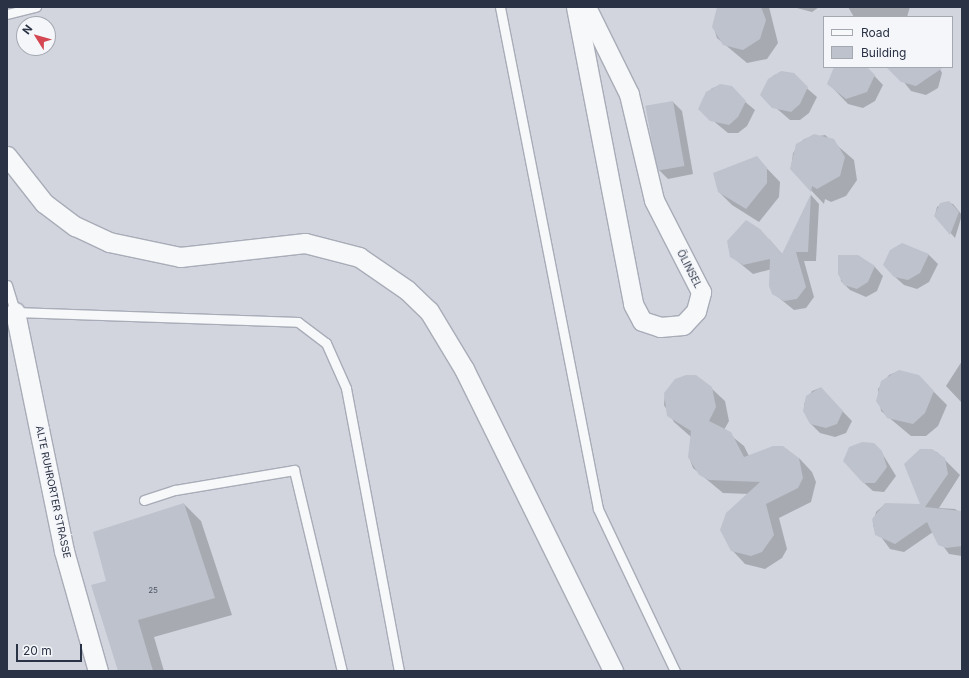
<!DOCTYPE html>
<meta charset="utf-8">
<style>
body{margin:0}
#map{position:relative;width:969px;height:678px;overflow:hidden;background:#e4e6ec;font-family:Inter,sans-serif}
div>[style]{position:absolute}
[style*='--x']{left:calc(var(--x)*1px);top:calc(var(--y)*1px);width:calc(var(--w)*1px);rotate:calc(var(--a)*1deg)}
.built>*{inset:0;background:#d2d5de}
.shadow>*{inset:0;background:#0003}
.building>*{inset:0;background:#bdc2cc;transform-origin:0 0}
.roads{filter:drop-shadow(1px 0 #a8acb7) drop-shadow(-1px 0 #a8acb7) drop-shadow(0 1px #a8acb7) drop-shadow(0 -1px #a8acb7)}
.lane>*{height:9px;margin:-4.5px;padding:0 4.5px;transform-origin:4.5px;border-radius:4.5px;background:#f7f8fa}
.street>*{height:19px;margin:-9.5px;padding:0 9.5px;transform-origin:9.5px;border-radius:9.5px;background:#f7f8fa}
span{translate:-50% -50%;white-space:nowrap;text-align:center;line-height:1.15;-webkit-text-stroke:4px #f4f6f9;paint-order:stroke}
.number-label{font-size:8px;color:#4f5667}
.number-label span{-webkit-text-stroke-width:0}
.street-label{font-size:10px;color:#2a3245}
.frame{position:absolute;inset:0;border:8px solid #2a3245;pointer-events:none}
.legend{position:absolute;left:823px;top:16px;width:130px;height:52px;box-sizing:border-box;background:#f4f6f9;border:1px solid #a3a8b1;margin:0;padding:5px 7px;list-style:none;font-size:12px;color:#2a3245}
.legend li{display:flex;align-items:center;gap:8px;height:20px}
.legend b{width:20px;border:1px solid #a3a8b1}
.north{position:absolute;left:16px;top:16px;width:40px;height:40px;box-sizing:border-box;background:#f4f6f9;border:1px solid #a3a8b1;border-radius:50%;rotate:307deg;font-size:11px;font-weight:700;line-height:16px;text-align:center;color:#2a3245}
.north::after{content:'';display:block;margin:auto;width:14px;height:18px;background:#d44651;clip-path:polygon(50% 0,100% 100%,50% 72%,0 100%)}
.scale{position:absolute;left:16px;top:644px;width:66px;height:18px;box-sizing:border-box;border:2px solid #2a3245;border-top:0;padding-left:5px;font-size:12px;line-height:14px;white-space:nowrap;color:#2a3245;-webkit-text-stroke:3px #f4f6f9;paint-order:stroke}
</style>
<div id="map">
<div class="built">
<div style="clip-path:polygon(evenodd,7px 7px,962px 7px,962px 671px,7px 671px,7px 7px,824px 17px,952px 17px,952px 67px,824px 67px,824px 17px,7px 7px,24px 24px,48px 24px,48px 48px,24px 48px,24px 24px)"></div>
</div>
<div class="shadow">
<div style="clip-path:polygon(719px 7px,769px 7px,778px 43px,767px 59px,747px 63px,717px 38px,713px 25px)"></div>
<div style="clip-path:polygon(793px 7px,819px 7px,812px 12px)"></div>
<div style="clip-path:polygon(848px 7px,910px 7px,907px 17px,854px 17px)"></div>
<div style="clip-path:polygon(835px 67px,866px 67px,883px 85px,875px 101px,863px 108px,848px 104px,828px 83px)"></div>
<div style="clip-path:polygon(892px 67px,939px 67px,942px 73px,938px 88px,926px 95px,911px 91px)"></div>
<div style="clip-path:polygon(788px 72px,817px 97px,809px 113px,800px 120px,790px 120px,761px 95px,774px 75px)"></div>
<div style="clip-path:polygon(726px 86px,755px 110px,747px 126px,738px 133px,728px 133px,699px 109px,712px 88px)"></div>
<div style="clip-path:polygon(673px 102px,682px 111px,693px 174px,668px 179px,659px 170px)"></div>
<div style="clip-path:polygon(825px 135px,854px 160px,857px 180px,846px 196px,831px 202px,825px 199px,824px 204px,791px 169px,793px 153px,804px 139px)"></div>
<div style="clip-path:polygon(756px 157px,780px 182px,779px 197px,759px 222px,732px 205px,719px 192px)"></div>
<div style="clip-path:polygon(811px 195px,819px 204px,816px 261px,804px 261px,814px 297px,806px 308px,794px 310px,773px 293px,772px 269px,753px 274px,731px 256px,769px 239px,783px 255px)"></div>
<div style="clip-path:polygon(945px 202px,953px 204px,962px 215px,955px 238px,935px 215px,937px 207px)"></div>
<div style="clip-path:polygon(903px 244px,929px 255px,938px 264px,929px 282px,917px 289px,904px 285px,894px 276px)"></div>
<div style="clip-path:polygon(839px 256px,874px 266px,883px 276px,877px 291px,866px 297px,850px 290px,841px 281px)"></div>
<div style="clip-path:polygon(962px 361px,962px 403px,946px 386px)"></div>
<div style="clip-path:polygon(899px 371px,932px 390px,947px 405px,938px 426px,926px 436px,911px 436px,881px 411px,878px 389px,889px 375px)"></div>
<div style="clip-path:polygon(711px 388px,725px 401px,729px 421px,724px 430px,744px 446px,749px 456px,799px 458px,812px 472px,816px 482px,811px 502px,779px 518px,787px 549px,782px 558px,765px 569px,745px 564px,732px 550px,749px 494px,723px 493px,693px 468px,689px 457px,691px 437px,674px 422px,664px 405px,665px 394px)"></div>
<div style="clip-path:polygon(820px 388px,852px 421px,846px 433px,835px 437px,820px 433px,811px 424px,804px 404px,812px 391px)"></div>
<div style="clip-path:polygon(920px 450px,937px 452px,960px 475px,939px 508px,955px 509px,962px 514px,962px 556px,949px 554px,933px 532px,904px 552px,890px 549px,873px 526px,876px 512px,885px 504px,921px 505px)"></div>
<div style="clip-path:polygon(882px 453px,896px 476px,884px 492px,873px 491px,863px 482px)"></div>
<div style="clip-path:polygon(184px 504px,201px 521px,232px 615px,154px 637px,164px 671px,119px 671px,108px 581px)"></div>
</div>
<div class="building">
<div style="clip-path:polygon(717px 7px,761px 7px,766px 20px,760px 39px,743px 50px,723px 45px,712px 27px)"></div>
<div style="clip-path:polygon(834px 67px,867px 67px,875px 75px,867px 92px,846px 99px,827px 84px)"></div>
<div style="clip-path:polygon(886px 67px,944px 67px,916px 86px,901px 82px)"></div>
<div style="clip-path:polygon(781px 71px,794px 73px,808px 87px,800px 104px,791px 112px,772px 108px,760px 95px,768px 79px)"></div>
<div style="clip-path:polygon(720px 84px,732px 86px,746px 101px,738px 117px,729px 125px,710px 121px,698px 109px,706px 92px)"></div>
<div style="left:673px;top:101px;width:66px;height:28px;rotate:80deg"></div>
<div style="clip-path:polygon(814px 134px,834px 139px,845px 157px,840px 176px,817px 189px,812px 186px,811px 192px,790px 169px,796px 144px)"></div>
<div style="clip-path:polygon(757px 156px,767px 168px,767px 183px,746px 209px,718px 192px,713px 173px)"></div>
<div style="clip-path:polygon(811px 194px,808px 252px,796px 252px,806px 287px,797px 299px,784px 301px,772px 294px,769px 286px,770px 259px,743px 265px,730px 257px,727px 241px,746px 220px,760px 229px,782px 254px)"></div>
<div style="clip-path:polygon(949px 201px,959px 212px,950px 235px,934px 216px,940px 203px)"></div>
<div style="clip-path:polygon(902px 243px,929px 254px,920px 273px,908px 280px,894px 277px,883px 265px,890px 250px)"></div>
<div style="clip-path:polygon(838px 255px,858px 255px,875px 266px,868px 282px,857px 289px,844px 285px,838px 274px)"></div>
<div style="clip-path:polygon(899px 370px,919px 375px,934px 391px,925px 413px,913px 424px,887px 418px,876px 401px,881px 381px)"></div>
<div style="clip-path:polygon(686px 375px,696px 375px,712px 387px,716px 407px,709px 421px,731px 432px,744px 457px,773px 446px,783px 446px,799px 458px,803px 478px,798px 488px,766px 504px,774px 535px,762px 552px,751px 556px,731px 551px,720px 530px,726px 513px,760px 482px,709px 480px,699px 475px,688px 457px,691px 431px,667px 416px,664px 393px,675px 379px)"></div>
<div style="clip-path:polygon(821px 387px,843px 411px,837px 424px,826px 428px,810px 424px,803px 411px,806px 396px)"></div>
<div style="clip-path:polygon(862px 442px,874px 443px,882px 451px,887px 467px,875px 483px,863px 483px,843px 461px,849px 447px)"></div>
<div style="clip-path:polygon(920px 449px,932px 449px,945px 458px,948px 474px,925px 507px,962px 511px,962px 546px,946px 548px,938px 545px,927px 522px,895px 544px,875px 535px,872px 519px,885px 503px,920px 504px,904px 464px)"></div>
<div style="clip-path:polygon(184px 503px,215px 598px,138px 620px,153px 671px,118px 671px,91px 585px,106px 581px,93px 532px)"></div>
</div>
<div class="roads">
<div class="lane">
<div style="--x:500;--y:7;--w:511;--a:78.95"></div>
<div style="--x:598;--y:509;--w:179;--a:64.6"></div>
<div style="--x:7;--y:14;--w:30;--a:-14"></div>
<div style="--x:7;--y:285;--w:28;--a:73"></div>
<div style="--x:15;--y:312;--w:283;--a:2"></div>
<div style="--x:298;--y:322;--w:35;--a:37"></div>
<div style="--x:326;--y:343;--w:49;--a:66"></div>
<div style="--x:346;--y:388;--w:288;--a:79.4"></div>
<div style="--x:144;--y:500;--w:33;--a:-18"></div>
<div style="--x:175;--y:490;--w:121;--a:-9.5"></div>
<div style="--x:294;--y:470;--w:207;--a:76.6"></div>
</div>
<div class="street">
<div style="--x:576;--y:7;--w:302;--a:79.1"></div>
<div style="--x:633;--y:304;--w:19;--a:62"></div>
<div style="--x:642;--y:321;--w:19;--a:18"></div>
<div style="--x:660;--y:327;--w:23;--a:-5"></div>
<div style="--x:683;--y:325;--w:19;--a:-47"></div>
<div style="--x:696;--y:311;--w:20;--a:-75"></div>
<div style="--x:701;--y:292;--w:103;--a:-117.1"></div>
<div style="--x:654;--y:200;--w:109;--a:-103.3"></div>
<div style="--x:629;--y:94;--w:97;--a:-116.3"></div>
<div style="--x:7;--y:156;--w:60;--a:51.8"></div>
<div style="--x:44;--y:203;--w:39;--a:37"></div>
<div style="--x:75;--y:226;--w:38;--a:25"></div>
<div style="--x:109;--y:242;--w:73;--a:11.9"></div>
<div style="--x:180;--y:257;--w:126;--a:-6.4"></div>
<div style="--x:305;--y:243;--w:56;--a:14.5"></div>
<div style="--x:359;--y:257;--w:58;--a:34.5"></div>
<div style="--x:407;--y:290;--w:30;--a:44"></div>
<div style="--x:429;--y:311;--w:68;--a:58.9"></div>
<div style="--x:464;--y:369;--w:337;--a:63.7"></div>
<div style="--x:15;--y:312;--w:244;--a:78.4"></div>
<div style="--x:64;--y:551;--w:125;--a:74.2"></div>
</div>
</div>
<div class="number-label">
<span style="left:153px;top:591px">25</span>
</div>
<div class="street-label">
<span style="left:689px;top:269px;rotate:63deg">ÖLINSEL</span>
<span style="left:53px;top:492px;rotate:78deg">ALTE RUHRORTER STRASSE</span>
</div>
<div class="frame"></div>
<ul class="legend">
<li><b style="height:5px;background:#f7f8fa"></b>Road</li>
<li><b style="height:11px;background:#bdc2cc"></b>Building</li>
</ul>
<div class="north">N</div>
<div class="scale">20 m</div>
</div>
